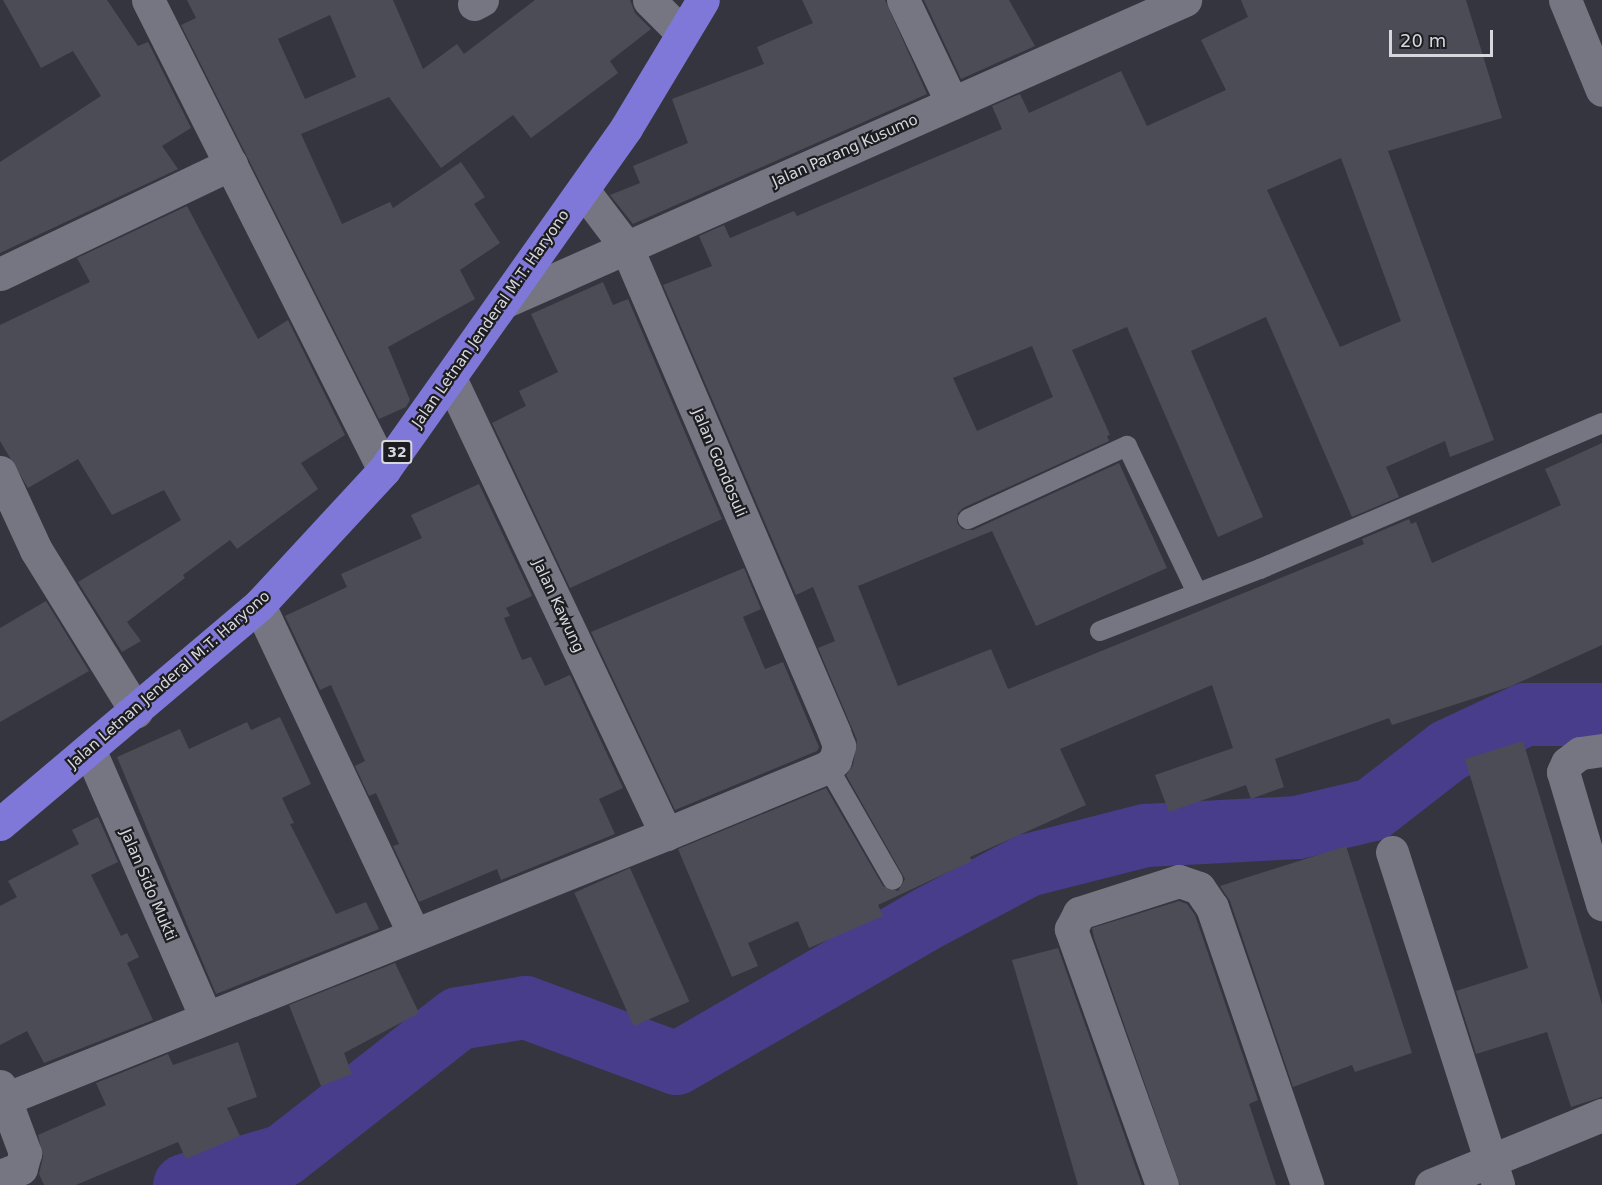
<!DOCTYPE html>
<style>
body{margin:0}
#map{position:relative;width:1602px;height:1185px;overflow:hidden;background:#35353f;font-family:"DejaVu Sans",sans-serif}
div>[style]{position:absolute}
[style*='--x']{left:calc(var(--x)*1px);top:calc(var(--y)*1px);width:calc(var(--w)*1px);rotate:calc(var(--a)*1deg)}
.river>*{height:63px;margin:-31.5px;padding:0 31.5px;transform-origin:31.5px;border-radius:31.5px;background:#473d8a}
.building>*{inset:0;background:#4c4c57;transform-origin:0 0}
.lane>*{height:20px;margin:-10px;padding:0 10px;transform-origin:10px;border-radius:10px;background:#767682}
.street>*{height:33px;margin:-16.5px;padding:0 16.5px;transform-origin:16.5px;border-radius:16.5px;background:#767682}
.secondary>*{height:33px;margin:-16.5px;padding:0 16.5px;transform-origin:16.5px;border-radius:16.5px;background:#767682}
.highway>*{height:33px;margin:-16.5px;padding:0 16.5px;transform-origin:16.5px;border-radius:16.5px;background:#8078d8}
span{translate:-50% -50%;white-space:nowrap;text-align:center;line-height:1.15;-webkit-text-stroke:4.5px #1d1d21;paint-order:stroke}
.shield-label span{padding:2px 4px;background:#1d1d21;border:2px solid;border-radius:4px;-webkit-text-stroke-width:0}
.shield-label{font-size:14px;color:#d7d8de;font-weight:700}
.street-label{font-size:15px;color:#d7d8de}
.scale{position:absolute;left:1389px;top:30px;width:104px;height:27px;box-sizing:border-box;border:3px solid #d7d8de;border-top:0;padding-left:8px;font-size:18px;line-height:21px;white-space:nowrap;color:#d7d8de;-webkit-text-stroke:4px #1d1d21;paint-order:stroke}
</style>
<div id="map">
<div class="river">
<div style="--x:184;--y:1185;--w:103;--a:-16.9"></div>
<div style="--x:283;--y:1155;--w:222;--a:-38.1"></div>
<div style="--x:458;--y:1018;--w:68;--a:-9.3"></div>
<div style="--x:525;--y:1007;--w:161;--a:20.3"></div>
<div style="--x:676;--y:1063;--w:294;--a:-30"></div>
<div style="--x:931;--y:916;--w:109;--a:-28"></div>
<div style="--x:1027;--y:865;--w:122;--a:-14.3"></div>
<div style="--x:1145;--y:835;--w:152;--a:-3"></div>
<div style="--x:1297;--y:827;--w:77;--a:-13.5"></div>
<div style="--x:1372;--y:809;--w:96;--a:-37.8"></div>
<div style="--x:1448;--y:750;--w:85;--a:-25.1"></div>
<div style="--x:1525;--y:714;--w:77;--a:0"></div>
</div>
<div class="building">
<div style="clip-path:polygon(3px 0,107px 0,138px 46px,148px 42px,191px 128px,162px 146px,178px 169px,0 253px,0 162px,101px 96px,73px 51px,41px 68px)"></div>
<div style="clip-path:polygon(evenodd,187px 0,393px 0,423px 69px,457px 44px,464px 54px,535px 0,630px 0,635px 13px,651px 29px,610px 61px,618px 73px,531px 138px,513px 115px,441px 168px,389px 97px,301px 134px,342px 224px,390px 202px,393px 208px,461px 162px,485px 197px,474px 204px,500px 243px,460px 270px,475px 299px,388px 347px,410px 400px,406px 407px,379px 419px,181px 25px,196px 18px,187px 0,330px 15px,356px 77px,305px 99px,278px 39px,330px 15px)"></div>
<div style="clip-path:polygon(802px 0,885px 0,927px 94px,633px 224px,610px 195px,640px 183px,633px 166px,688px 143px,672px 99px,764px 64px,757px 47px,813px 23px)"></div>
<div style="clip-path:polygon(924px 0,1009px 0,1035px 46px,961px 79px)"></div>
<div style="clip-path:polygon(evenodd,1241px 0,1466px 0,1502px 118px,1388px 151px,1494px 440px,1450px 457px,1445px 441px,1386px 467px,1399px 497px,1352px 517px,1266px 317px,1191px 351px,1263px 517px,1218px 537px,1127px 327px,1072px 350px,1110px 435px,1107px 436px,1109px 441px,963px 508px,958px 513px,957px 523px,962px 529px,973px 530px,1119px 463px,1167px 568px,1036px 626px,992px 531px,858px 586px,898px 686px,991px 649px,1008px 689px,1364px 544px,1362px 539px,1409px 519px,1411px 524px,1416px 522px,1432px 563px,1561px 505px,1545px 469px,1602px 443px,1602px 645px,1509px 687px,1392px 725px,1389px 718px,1275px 759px,1284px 787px,1251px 799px,1246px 785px,1169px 812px,1155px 775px,1233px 748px,1212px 685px,1060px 749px,1086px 805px,970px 857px,972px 861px,878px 905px,883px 916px,809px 948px,798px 921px,748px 943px,758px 966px,732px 977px,678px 849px,826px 788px,883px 886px,898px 891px,905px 879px,846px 775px,853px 765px,857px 740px,818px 648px,835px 641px,813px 587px,796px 595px,663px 285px,712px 266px,699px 236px,724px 225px,730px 238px,794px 211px,797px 216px,1002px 129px,992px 106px,1020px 94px,1029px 113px,1121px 71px,1147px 126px,1226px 90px,1201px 40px,1248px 17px,1241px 0,1341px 158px,1401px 321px,1340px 347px,1267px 190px,1341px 158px,1241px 0,1032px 346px,1053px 397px,977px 431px,953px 378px,1032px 346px)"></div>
<div style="clip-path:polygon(187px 206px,258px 339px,288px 320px,345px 435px,301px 463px,318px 489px,237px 549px,230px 540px,183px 575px,185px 578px,127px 622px,141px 641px,122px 652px,78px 582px,181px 520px,164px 490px,112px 515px,78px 459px,28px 488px,0 441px,0 325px,90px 282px,77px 258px)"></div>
<div style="clip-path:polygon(603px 282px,613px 305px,628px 299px,722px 519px,570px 588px,492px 423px,526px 406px,519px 391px,558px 372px,531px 314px)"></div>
<div style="clip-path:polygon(479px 484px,532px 596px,506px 608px,510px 616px,504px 618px,522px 660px,531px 657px,545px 686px,570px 675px,623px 788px,599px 799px,615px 834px,501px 880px,497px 869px,419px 902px,393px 846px,399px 844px,376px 793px,369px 796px,355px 766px,365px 761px,331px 685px,320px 690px,285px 616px,347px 587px,341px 574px,422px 538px,411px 515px)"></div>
<div style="clip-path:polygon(744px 568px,761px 609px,743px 617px,765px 669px,783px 662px,819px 747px,817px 751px,675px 810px,591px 632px)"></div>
<div style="clip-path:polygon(46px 601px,89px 671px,0 722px,0 628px)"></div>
<div style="clip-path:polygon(280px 717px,311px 784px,282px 798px,294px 823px,290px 824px,336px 914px,366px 902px,379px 929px,216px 994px,117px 757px,180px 729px,189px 749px,247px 722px,251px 730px)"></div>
<div style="clip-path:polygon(1523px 741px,1602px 1004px,1602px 1097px,1571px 1107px,1547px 1032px,1476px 1054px,1456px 991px,1528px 968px,1465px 759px)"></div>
<div style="clip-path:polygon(98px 817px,118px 862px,91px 875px,121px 936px,127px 933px,139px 957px,127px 963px,153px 1020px,44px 1063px,27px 1031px,0 1045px,0 906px,17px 897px,8px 881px,79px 844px,72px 830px)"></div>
<div style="clip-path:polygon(1346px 846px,1412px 1053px,1355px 1072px,1352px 1065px,1293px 1087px,1230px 901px,1220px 886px)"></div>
<div style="left:630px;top:868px;width:146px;height:61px;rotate:66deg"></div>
<div style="clip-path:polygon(1179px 901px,1187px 904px,1195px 915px,1258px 1100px,1249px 1104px,1276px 1185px,1180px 1185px,1094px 938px,1092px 928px)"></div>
<div style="clip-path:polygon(1058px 948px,1142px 1185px,1078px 1185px,1012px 960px)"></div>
<div style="clip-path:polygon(395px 963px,419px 1013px,344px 1053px,352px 1074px,321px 1086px,289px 1005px)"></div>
<div style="clip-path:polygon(238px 1042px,257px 1097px,227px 1108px,240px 1136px,186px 1159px,178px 1142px,76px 1185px,44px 1185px,39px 1174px,43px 1157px,38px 1135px,106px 1105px,96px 1083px,168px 1054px,173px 1065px)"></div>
</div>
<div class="lane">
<div style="--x:968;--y:519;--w:175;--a:-24.7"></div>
<div style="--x:1127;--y:446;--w:163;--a:64.5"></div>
<div style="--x:1100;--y:631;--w:172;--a:-21.2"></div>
<div style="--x:1260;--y:569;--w:372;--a:-23.1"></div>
<div style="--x:828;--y:767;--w:130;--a:60.1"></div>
</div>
<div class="street">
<div style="--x:148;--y:0;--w:526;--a:63.34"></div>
<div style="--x:649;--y:0;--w:47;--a:45"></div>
<div style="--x:903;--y:0;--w:114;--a:64.6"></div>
<div style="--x:474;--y:4;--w:9;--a:-27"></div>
<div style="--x:0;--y:274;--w:256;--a:-25.5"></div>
<div style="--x:506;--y:301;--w:743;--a:-23.91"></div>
<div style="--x:450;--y:378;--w:505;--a:64.65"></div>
<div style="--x:0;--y:472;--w:86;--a:65.2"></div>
<div style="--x:36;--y:550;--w:190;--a:58.2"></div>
<div style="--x:259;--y:605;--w:362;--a:64.8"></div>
<div style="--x:1602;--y:750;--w:22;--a:172"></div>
<div style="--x:1580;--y:753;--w:16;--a:142"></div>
<div style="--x:1567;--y:763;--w:10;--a:114"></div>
<div style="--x:1563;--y:772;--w:138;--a:73.5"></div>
<div style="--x:90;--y:751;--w:291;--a:66.5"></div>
<div style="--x:1392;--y:852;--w:349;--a:72.3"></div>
<div style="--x:0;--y:1086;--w:72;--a:69.5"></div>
<div style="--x:25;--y:1153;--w:16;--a:105"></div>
<div style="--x:21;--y:1168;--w:22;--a:159"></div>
<div style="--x:5;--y:1099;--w:712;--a:-21.85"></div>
<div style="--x:666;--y:834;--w:175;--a:-22.5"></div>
<div style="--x:828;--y:767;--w:10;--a:-45"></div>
<div style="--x:835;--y:760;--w:15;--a:-74"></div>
<div style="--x:839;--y:746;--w:15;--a:-110"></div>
<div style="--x:834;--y:732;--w:526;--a:-113.16"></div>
<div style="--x:627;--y:248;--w:73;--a:-127.2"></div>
<div style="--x:1162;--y:1185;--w:272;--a:-109.6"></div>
<div style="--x:1071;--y:929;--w:18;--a:-63"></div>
<div style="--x:1079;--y:913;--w:105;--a:-17.7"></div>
<div style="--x:1179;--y:881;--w:21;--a:19"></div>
<div style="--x:1199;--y:888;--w:23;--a:56"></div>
<div style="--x:1212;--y:907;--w:294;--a:71.1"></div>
<div style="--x:1431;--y:1185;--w:185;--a:-22.3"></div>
</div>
<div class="secondary">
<div style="--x:1565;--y:0;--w:97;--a:67.7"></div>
</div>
<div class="highway">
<div style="--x:0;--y:824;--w:339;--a:-40.2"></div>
<div style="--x:259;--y:605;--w:184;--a:-47.2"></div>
<div style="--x:384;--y:470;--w:419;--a:-54.7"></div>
<div style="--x:626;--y:128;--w:149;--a:-59"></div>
</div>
<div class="shield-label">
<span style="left:397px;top:452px">32</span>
</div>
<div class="street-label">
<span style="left:845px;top:151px;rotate:-24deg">Jalan Parang Kusumo</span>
<span style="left:491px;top:319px;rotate:-55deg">Jalan Letnan Jenderal M.T. Haryono</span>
<span style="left:719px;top:463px;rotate:67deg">Jalan Gondosuli</span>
<span style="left:558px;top:606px;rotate:65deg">Jalan Kawung</span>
<span style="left:169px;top:680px;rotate:-41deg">Jalan Letnan Jenderal M.T. Haryono</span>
<span style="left:148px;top:885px;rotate:67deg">Jalan Sido Mukti</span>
</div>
<div class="scale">20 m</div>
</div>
